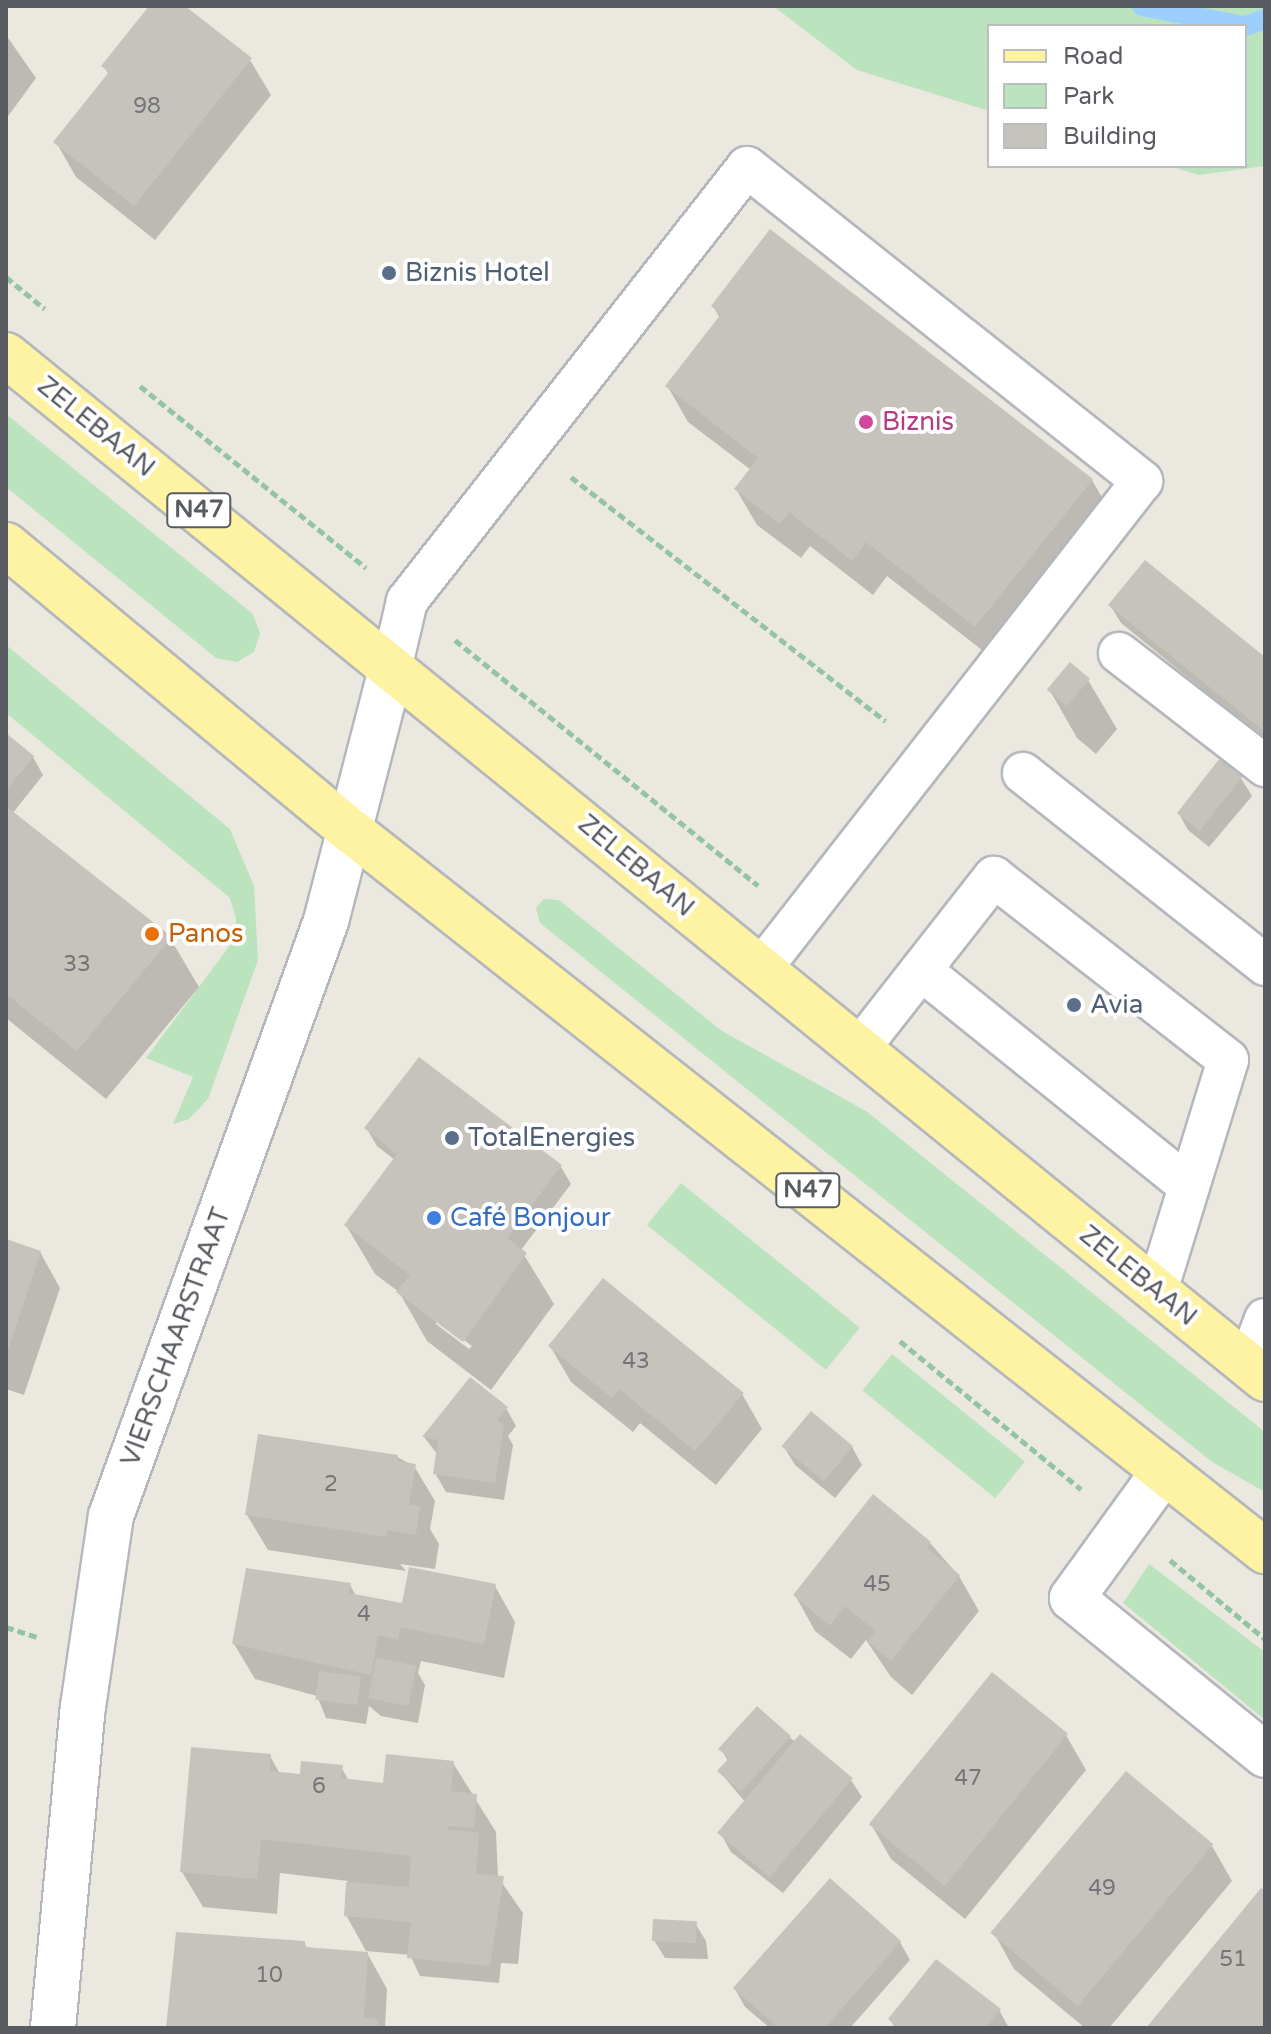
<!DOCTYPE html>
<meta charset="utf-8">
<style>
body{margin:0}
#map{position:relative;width:1271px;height:2034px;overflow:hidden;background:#ebe9df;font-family:"Varela Round",sans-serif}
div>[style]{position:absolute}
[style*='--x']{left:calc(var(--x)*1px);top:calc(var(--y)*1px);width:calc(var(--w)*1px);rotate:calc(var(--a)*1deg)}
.green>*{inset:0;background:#bbe3bd;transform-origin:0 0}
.shadow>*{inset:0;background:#0003}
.stream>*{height:20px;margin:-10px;padding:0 10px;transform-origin:10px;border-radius:10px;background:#9dcffe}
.building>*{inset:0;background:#c6c3bc;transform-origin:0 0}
.path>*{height:5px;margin-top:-2.5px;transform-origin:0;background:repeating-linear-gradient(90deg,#94c4a4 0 8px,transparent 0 12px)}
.roads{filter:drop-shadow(2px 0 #b5b7bc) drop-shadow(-2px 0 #b5b7bc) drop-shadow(0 2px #b5b7bc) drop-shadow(0 -2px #b5b7bc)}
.service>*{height:40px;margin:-20px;padding:0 20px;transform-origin:20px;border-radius:20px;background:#fff}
.minor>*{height:44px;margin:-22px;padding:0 22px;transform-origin:22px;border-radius:22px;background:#fff}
.primary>*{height:44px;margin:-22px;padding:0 22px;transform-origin:22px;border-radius:22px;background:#fef3a2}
.dots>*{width:22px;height:22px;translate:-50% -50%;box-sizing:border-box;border:4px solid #fff;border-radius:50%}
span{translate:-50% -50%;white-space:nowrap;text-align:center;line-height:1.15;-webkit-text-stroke:8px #fff;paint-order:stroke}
.number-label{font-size:22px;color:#747577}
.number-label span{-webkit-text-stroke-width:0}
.shield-label span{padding:2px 6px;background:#fff;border:2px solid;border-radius:6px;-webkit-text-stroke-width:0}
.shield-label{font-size:24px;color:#585b60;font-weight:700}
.service-label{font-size:26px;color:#4e5e75}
.left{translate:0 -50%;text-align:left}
.hotel-label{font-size:26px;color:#b23c85}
.street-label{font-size:26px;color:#585b60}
.food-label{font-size:26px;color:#c56008}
.shop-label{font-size:26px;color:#366cbe}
.frame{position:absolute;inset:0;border:8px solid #585b60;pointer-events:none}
.legend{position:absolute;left:987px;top:24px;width:260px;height:144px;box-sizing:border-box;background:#fff;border:2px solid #bcbdbf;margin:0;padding:10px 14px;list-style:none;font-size:24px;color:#585b60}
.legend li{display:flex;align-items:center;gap:16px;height:40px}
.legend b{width:40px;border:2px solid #bcbdbf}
</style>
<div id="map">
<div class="green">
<div style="clip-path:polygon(773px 6px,1265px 6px,1265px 166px,1199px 175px,1169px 166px,1245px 166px,1245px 26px,989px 26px,989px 111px,857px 70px)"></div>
<div style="clip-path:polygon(6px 414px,253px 614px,260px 633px,254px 652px,237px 662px,216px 658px,6px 487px)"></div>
<div style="clip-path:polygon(6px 645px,230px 829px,254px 886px,258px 960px,208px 1099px,189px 1119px,173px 1124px,193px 1077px,146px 1058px,234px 940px,236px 919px,230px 898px,6px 713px)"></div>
<div style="clip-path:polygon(544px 899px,559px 900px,722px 1031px,866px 1111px,1265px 1432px,1265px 1492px,1212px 1462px,540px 923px,536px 908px)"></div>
<div style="left:681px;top:1183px;width:230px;height:54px;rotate:39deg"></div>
<div style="left:892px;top:1354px;width:171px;height:47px;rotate:39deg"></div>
<div style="clip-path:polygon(1149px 1564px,1265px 1652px,1265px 1720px,1123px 1603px)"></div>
</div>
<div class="shadow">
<div style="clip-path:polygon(151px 6px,183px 6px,250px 60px,271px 95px,155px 240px,76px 177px,56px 142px,109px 75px,104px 66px)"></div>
<div style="clip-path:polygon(6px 35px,36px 78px,6px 119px)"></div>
<div style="clip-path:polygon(713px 306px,1092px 480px,1112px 515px,996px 661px,887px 576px,873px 595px,810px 546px,801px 558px,757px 525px,736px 489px,751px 470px,688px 422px,668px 387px,720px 318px)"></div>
<div style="clip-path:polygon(1110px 605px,1265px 659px,1265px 740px,1121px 623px)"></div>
<div style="clip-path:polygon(1088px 680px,1117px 729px,1096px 754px,1077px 738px,1049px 689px)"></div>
<div style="clip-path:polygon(6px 735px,33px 757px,43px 775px,12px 814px,170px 938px,199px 987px,106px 1099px,6px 1018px)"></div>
<div style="clip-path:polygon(1241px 778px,1252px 796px,1209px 847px,1188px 830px,1178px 812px)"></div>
<div style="clip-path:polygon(evenodd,367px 1129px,561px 1167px,571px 1184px,521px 1250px,554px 1304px,491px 1390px,427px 1341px,399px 1292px,375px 1274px,346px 1225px,395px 1160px,377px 1146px,367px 1129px,436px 1319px,472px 1346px,469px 1349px,436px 1324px,436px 1319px)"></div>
<div style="clip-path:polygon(6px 1241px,40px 1252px,60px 1288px,24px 1395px,6px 1389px)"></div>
<div style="clip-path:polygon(550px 1346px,742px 1394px,762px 1429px,716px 1485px,640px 1423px,633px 1432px,571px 1382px)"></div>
<div style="clip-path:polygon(506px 1408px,516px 1426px,508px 1436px,513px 1445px,504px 1500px,446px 1492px,435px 1473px,438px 1455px,424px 1437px)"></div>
<div style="clip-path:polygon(784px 1447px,852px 1447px,862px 1465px,835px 1498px,795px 1465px)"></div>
<div style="clip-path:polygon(397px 1457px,414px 1466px,435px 1501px,430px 1529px,439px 1544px,435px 1569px,400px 1564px,406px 1571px,268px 1550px,247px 1515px)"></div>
<div style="clip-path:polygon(930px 1543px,959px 1576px,979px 1611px,912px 1695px,891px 1677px,866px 1640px,851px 1659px,815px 1631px,795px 1595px)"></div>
<div style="clip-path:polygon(350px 1585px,356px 1596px,404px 1605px,495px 1586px,515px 1622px,504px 1678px,421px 1661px,418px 1673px,425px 1685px,418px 1723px,381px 1716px,369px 1706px,366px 1724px,326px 1718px,317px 1696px,255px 1679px,234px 1644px)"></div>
<div style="clip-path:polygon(1066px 1735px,1086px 1770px,965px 1919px,891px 1859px,871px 1824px)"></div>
<div style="clip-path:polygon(789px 1737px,851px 1780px,862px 1797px,783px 1893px,731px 1852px,721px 1834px,746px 1803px,719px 1771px,728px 1761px,721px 1749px)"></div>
<div style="clip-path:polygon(270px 1756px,280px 1774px,302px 1776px,341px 1767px,349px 1781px,385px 1785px,453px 1763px,496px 1832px,498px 1877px,523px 1913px,518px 1964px,501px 1963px,499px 1983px,420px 1976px,410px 1955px,366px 1951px,346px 1915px,348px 1881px,280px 1873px,277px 1914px,203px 1907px,182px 1872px)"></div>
<div style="clip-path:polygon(1212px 1846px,1232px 1881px,1109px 2028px,1085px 2028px,1014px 1969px,994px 1933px)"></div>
<div style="clip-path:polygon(695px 1923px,706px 1941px,708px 1959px,665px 1958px,654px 1940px)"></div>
<div style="clip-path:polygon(900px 1942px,910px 1960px,850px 2028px,770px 2028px,745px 2007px,735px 1989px)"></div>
<div style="clip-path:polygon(304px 1943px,308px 1949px,367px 1953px,387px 1989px,385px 2028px,169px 2028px)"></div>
<div style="clip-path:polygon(999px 2010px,1009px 2028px,895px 2028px,890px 2019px)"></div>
</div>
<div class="stream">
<div style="--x:1142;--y:6;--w:103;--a:11.2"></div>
<div style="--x:1245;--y:26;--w:21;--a:-19"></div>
</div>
<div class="building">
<div style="clip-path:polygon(149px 6px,185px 6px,252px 58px,134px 206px,53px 142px,109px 72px,101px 66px)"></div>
<div style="clip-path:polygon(770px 229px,1093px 479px,975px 627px,866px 542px,852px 561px,789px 512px,780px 524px,734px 489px,758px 458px,665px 386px,721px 314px,711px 306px)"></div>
<div style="clip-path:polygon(1145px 560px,1265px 657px,1265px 732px,1108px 605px)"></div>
<div style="left:1070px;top:662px;width:26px;height:36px;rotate:40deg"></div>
<div style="clip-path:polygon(6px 733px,34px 756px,6px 791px)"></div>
<div style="left:1220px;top:758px;width:29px;height:70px;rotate:38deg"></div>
<div style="clip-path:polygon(6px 806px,172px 937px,77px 1051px,6px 994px)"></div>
<div style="clip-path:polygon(419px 1057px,562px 1165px,507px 1238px,527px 1253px,463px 1342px,396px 1292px,410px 1275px,344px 1225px,397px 1154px,364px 1128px)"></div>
<div style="clip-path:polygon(6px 1239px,41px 1251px,7px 1353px,6px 1352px)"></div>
<div style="clip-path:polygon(603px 1278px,744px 1393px,695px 1451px,619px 1389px,612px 1398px,548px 1346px)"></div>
<div style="clip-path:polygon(470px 1377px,508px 1407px,497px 1420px,504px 1425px,495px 1483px,433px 1474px,438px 1440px,422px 1437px)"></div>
<div style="left:811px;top:1411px;width:55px;height:46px;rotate:40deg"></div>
<div style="clip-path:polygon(258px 1434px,398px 1455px,398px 1461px,416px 1464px,409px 1505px,420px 1506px,416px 1535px,387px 1530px,386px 1537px,245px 1515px)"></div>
<div style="clip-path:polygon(873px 1494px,931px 1542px,927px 1548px,960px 1575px,891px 1661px,868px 1642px,876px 1631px,845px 1606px,830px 1626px,793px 1595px)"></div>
<div style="clip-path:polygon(409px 1567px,496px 1584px,484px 1644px,401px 1627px,398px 1640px,378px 1635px,371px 1675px,232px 1644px,246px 1568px,351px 1583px,349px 1593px,402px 1603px)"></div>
<div style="left:376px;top:1658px;width:41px;height:41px;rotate:11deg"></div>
<div style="left:319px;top:1671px;width:42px;height:29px;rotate:7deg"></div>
<div style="left:992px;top:1672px;width:98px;height:196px;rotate:39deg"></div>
<div style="clip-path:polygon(757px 1706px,791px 1736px,741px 1792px,717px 1771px,729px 1758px,718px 1749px)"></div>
<div style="left:800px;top:1734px;width:69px;height:129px;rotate:40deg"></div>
<div style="clip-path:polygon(191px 1747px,271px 1754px,270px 1771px,300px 1774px,301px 1761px,343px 1765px,341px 1778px,383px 1783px,386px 1754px,454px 1761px,451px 1791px,477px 1794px,474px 1828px,448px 1826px,448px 1830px,479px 1832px,476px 1874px,504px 1876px,490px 1966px,407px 1958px,411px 1922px,344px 1916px,346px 1882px,409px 1887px,411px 1856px,261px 1839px,257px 1879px,180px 1872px)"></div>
<div style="left:1126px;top:1771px;width:114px;height:211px;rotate:40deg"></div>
<div style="clip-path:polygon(830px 1878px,901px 1941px,825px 2028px,778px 2028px,733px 1988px)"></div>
<div style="clip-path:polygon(1261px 1888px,1265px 1891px,1265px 2028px,1146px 2028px)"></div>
<div style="left:653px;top:1919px;width:44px;height:22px;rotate:3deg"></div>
<div style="clip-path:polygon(176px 1932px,305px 1941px,305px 1947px,368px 1952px,364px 2017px,378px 2019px,377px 2028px,166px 2028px)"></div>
<div style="clip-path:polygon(936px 1959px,1001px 2009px,985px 2028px,898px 2028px,888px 2019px)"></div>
</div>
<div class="path">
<div style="--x:6;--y:277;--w:50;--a:39.4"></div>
<div style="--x:140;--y:386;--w:290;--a:38.8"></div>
<div style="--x:571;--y:477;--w:398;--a:37.8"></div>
<div style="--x:455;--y:640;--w:390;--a:39"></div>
<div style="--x:900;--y:1341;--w:234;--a:39.3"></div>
<div style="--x:1170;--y:1560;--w:124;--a:39.7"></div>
<div style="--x:6;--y:1627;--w:33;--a:18"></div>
</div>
<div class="roads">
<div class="service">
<div style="--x:1119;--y:653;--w:185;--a:37.7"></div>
<div style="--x:392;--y:665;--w:66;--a:-76.8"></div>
<div style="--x:407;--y:601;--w:551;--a:-51.92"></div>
<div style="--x:747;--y:167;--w:505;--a:38.48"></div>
<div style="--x:1142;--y:481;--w:619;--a:127.98"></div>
<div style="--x:1023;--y:773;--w:309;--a:38.4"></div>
<div style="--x:921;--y:970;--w:344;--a:38.9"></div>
<div style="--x:859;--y:1049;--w:219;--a:-51.9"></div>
<div style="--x:994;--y:877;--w:297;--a:38"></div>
<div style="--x:1228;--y:1060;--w:242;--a:107.1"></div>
<div style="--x:1248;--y:1364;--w:48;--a:-69.3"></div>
</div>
<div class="minor">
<div style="--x:1164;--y:1471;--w:157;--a:125.9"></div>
<div style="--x:1072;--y:1598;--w:249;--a:39.1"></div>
<div style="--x:53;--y:2028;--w:322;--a:-84.7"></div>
<div style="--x:83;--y:1707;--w:193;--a:-81.7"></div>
<div style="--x:111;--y:1516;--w:633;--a:-70.13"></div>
<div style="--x:326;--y:921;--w:264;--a:-75.5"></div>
</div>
<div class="primary">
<div style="--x:6;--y:355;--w:1623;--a:39.12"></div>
<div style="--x:6;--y:545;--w:448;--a:39.7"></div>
<div style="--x:351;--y:831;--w:1164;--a:38.23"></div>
</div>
</div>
<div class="dots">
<div style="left:389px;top:273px;background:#5c6f8a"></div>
<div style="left:866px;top:422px;background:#d1479c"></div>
<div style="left:152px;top:934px;background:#e8710a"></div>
<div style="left:1074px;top:1005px;background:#5c6f8a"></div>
<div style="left:452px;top:1138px;background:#5c6f8a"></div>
<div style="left:434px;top:1218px;background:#3f7fe0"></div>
</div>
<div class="number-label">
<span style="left:147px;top:107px">98</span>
<span style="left:77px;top:965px">33</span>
<span style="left:636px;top:1362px">43</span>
<span style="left:331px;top:1485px">2</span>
<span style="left:877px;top:1585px">45</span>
<span style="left:364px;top:1615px">4</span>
<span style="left:968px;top:1779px">47</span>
<span style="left:319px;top:1787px">6</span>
<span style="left:1102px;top:1889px">49</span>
<span style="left:1233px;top:1960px">51</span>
<span style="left:269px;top:1976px">10</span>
</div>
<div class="shield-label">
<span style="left:199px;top:510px">N47</span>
<span style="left:808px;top:1190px">N47</span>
</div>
<div class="service-label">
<span class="left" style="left:405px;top:273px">Biznis Hotel</span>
<span class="left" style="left:1090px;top:1005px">Avia</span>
<span class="left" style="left:468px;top:1138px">TotalEnergies</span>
</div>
<div class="hotel-label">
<span class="left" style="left:882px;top:422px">Biznis</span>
</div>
<div class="street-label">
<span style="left:96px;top:427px;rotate:39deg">ZELEBAAN</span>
<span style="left:636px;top:866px;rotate:40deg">ZELEBAAN</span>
<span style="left:1138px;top:1276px;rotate:39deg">ZELEBAAN</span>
<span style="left:176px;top:1337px;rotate:-70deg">VIERSCHAARSTRAAT</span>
</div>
<div class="food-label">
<span class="left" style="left:168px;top:934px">Panos</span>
</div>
<div class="shop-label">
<span class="left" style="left:450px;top:1218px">Café Bonjour</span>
</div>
<div class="frame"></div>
<ul class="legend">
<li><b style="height:10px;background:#fef3a2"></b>Road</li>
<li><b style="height:22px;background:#bbe3bd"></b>Park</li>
<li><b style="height:22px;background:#c6c3bc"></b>Building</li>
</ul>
</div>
